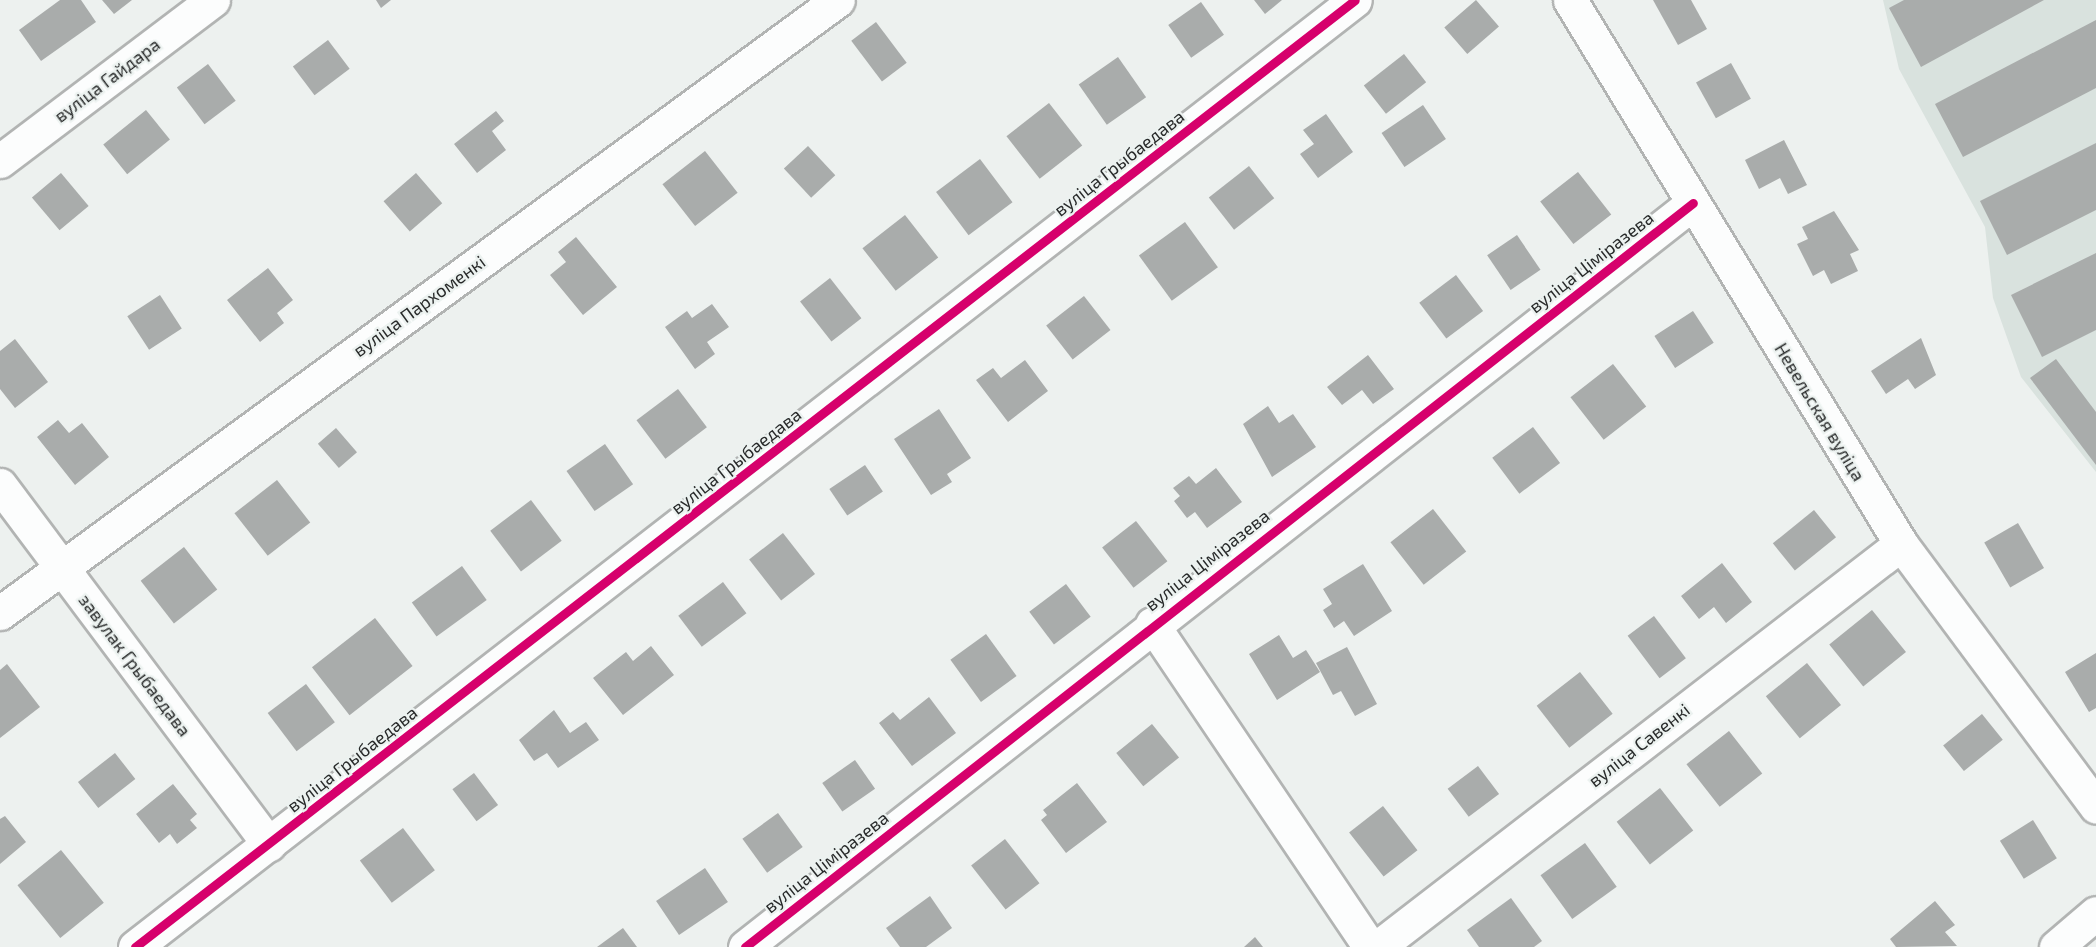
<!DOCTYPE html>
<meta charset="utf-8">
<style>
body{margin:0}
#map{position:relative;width:2096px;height:947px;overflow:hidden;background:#edf1ef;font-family:"Exo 2",sans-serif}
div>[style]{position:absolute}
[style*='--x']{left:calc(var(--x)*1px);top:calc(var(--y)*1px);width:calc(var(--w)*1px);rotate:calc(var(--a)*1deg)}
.built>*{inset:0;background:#d9e2de}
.building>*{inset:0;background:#a9acab;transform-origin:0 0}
.roads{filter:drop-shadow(2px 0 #b2b4b3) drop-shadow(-2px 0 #b2b4b3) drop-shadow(0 2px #b2b4b3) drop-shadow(0 -2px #b2b4b3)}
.minor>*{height:33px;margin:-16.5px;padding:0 16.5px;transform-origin:16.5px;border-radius:16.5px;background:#fcfdfd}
.cycleway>*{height:9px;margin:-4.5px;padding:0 4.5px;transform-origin:4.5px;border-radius:4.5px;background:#d6006c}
span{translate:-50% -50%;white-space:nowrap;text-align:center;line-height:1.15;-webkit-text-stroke:4.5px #ecf2f0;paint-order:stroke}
.street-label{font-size:18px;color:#282a2a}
</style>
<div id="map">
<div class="built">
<div style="clip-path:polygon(1883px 0,2096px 0,2096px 472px,2021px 377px,1993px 298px,1985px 227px,1899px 69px)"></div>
</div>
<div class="building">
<div style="clip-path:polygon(60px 0,81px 0,96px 22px,41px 61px,19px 30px)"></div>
<div style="clip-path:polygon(102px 0,132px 0,114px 14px)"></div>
<div style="clip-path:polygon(376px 0,391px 0,381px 8px)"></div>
<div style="clip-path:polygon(1254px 0,1282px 0,1265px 14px)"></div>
<div style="left:1476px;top:0;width:35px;height:42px;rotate:49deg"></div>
<div style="clip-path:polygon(1653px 0,1691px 0,1707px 29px,1678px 45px)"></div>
<div style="clip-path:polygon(1904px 0,2044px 0,1921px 67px,1889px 8px)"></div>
<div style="left:1201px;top:2px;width:40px;height:40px;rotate:55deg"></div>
<div style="clip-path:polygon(2096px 20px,2096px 88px,1963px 157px,1935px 104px)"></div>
<div style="left:876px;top:22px;width:51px;height:31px;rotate:53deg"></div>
<div style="left:328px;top:40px;width:36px;height:44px;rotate:53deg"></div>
<div style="left:1404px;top:54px;width:36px;height:51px;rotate:52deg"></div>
<div style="left:1118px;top:57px;width:49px;height:48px;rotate:55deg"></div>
<div style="left:1731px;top:63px;width:41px;height:40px;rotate:61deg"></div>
<div style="left:208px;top:64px;width:46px;height:39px;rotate:53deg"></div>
<div style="left:1049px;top:103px;width:54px;height:54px;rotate:52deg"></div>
<div style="left:1423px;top:105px;width:41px;height:50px;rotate:56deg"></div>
<div style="left:146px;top:110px;width:38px;height:55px;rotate:51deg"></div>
<div style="clip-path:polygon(496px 111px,504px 121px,492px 131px,506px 150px,477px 173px,454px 144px)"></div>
<div style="clip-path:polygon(1326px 114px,1353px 152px,1318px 178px,1300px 154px,1314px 144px,1303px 130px)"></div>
<div style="clip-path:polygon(1784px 140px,1807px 185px,1788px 194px,1780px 178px,1759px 189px,1745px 160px)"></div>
<div style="clip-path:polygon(2096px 143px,2096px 210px,2007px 255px,1980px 201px)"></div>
<div style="left:808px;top:146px;width:40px;height:33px;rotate:47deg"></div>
<div style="left:705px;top:151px;width:53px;height:54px;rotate:52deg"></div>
<div style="left:980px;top:159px;width:54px;height:55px;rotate:53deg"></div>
<div style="left:1249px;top:166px;width:41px;height:51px;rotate:52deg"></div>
<div style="left:1578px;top:172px;width:54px;height:48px;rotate:52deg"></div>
<div style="left:61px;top:173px;width:43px;height:38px;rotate:50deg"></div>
<div style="left:416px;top:173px;width:40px;height:43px;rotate:49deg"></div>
<div style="clip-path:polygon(1834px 211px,1859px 250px,1850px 254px,1858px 271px,1831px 284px,1824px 270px,1813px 276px,1797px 244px,1808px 239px,1802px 227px)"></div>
<div style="left:905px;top:215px;width:54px;height:54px;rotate:52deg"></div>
<div style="left:1185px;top:222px;width:56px;height:57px;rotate:54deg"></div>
<div style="left:1517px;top:235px;width:42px;height:36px;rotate:56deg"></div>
<div style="clip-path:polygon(576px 237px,617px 287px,583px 315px,550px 275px,566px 262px,558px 252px)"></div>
<div style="clip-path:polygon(2096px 253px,2096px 330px,2042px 357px,2011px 295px)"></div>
<div style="clip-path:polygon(268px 268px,293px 300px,277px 313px,284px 323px,260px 342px,227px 300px)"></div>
<div style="left:1456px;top:275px;width:45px;height:46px;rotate:53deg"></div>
<div style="left:830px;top:278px;width:51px;height:38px;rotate:52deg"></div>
<div style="left:160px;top:295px;width:40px;height:39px;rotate:57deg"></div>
<div style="left:1084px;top:296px;width:43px;height:48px;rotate:52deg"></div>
<div style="clip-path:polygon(712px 304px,729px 327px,707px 342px,715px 354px,695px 369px,665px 327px,687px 311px,692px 318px)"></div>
<div style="left:1693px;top:311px;width:38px;height:46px;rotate:57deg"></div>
<div style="clip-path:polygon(1921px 338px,1936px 375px,1915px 389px,1908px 379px,1886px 394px,1871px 371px)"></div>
<div style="clip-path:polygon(15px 339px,48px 382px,15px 408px,0 389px,0 351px)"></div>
<div style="clip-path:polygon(1368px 355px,1394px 389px,1373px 404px,1362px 390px,1342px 405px,1327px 387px)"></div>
<div style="clip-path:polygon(2056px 359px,2096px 412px,2096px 465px,2030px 378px)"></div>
<div style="clip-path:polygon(1025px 360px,1048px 391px,1008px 422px,976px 380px,993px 368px,1001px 378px)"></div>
<div style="left:1613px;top:364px;width:54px;height:54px;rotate:52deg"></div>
<div style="left:678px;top:389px;width:48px;height:52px;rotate:53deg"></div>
<div style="clip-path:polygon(1268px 406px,1279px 423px,1293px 414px,1316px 447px,1272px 477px,1243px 424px)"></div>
<div style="clip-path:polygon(939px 409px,971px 458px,947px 474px,952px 482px,931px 495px,894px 439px)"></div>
<div style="clip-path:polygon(58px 420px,69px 433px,82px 423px,109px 457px,75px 485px,37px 437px)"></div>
<div style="left:1533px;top:427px;width:45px;height:51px;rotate:53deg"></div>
<div style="left:336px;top:428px;width:32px;height:24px;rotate:49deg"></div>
<div style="left:605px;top:444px;width:49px;height:47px;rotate:55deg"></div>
<div style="left:865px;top:465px;width:32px;height:43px;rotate:56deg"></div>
<div style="clip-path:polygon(1216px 468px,1242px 502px,1207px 528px,1195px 512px,1187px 518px,1174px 501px,1180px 496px,1173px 488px,1189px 476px,1196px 484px)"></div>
<div style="left:277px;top:480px;width:54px;height:54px;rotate:52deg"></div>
<div style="left:531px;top:500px;width:51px;height:51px;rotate:53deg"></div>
<div style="left:1433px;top:509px;width:54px;height:54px;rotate:52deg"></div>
<div style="left:1814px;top:510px;width:35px;height:53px;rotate:51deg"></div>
<div style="left:1136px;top:521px;width:51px;height:43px;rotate:52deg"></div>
<div style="left:2018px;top:523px;width:52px;height:39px;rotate:60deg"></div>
<div style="left:783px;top:533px;width:52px;height:43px;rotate:52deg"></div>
<div style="left:184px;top:547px;width:54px;height:55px;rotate:52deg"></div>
<div style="clip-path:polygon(1722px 563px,1752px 602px,1726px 623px,1714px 607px,1699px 619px,1681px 596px)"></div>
<div style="clip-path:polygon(1363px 564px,1392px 611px,1354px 636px,1344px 621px,1334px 628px,1323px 610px,1332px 604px,1323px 589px)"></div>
<div style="left:462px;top:566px;width:42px;height:62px;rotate:54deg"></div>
<div style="left:723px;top:582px;width:39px;height:56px;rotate:53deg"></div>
<div style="left:1066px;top:584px;width:41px;height:46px;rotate:53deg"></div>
<div style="left:1872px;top:610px;width:54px;height:55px;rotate:51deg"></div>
<div style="left:1654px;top:616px;width:53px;height:33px;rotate:53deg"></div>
<div style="left:375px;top:618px;width:61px;height:80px;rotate:52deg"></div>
<div style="left:986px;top:634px;width:52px;height:44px;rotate:54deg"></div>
<div style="clip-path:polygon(1279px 635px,1293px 658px,1306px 650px,1320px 672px,1277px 700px,1249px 654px)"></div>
<div style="clip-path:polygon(651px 646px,674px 675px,623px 715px,593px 678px,626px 652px,633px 661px)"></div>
<div style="clip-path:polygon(1347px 647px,1377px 704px,1355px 716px,1341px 691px,1333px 695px,1316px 663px)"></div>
<div style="clip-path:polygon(2096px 653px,2096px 708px,2089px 712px,2065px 672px)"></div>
<div style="left:1807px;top:663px;width:54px;height:53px;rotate:51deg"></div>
<div style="clip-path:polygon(7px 664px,40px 707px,0 738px,0 670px)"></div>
<div style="left:1580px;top:672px;width:53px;height:55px;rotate:52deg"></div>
<div style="left:306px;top:684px;width:48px;height:48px;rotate:53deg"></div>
<div style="clip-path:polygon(929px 697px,956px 733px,912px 766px,879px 723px,893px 712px,900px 720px)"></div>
<div style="clip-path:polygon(554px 710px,570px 733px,586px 722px,599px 740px,558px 768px,547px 753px,534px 761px,519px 740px)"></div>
<div style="left:1982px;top:714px;width:33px;height:50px;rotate:51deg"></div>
<div style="left:1152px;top:724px;width:43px;height:46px;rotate:51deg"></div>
<div style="left:1729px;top:731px;width:54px;height:54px;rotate:52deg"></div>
<div style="left:115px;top:753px;width:33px;height:47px;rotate:52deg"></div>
<div style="left:855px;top:760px;width:35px;height:40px;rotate:55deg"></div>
<div style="left:1478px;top:766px;width:35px;height:38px;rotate:53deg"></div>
<div style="left:474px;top:773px;width:40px;height:27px;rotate:53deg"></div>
<div style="clip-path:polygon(1077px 783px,1107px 822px,1066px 853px,1041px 820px,1047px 815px,1043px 810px)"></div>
<div style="clip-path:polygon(173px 784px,197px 814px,190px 820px,197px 828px,177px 844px,170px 834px,159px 843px,136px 814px)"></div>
<div style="left:1660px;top:788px;width:54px;height:55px;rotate:52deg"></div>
<div style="left:1383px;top:806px;width:56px;height:43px;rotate:52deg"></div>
<div style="left:778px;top:813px;width:42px;height:44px;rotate:54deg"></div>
<div style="clip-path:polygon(5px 816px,26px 842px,0 864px,0 819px)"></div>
<div style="left:2033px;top:820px;width:45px;height:39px;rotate:58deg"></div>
<div style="left:403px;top:828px;width:53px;height:54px;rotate:53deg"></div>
<div style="left:1005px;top:839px;width:56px;height:43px;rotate:52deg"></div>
<div style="left:1585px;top:843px;width:54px;height:55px;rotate:54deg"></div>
<div style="left:61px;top:850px;width:68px;height:56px;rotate:51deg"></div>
<div style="left:705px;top:868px;width:41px;height:59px;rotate:56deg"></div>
<div style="clip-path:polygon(930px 896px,952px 928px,926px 947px,900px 947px,886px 928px)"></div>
<div style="clip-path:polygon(1511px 898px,1542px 941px,1534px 947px,1479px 947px,1467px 930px)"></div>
<div style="clip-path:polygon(1935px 901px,1955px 925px,1945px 932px,1957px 946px,1896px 947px,1890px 939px)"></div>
<div style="clip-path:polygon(623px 928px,637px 947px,597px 947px)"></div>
<div style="clip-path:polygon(1255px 937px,1263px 947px,1244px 947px)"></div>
</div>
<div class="roads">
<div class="minor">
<div style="--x:1570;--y:0;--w:637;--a:58.68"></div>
<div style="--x:1901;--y:544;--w:327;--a:53.4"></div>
<div style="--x:0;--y:161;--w:267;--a:-37.1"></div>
<div style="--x:0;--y:485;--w:449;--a:53.2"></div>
<div style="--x:0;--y:613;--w:1038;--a:-36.19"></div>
<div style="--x:1152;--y:624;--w:390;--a:56"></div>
<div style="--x:135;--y:947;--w:1544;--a:-37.82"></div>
<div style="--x:745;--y:947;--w:1205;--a:-38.13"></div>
<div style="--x:1378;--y:947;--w:660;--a:-37.62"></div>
<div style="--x:2056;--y:947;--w:52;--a:-40.4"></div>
</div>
</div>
<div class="cycleway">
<div style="--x:135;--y:947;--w:1544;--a:-37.82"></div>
<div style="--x:745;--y:947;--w:1205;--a:-38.13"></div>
</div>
<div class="street-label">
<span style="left:107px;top:80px;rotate:-37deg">вуліца Гайдара</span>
<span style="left:1119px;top:163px;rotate:-38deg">вуліца Грыбаедава</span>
<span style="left:1591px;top:262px;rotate:-38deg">вуліца Ціміразева</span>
<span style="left:419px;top:306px;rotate:-36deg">вуліца Пархоменкі</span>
<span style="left:1820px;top:412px;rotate:59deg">Невельская вуліца</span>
<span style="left:736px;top:461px;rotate:-38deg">вуліца Грыбаедава</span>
<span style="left:1207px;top:560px;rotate:-38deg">вуліца Ціміразева</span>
<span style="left:135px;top:665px;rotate:53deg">завулак Грыбаедава</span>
<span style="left:1639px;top:745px;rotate:-38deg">вуліца Савенкі</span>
<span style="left:352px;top:759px;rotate:-38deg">вуліца Грыбаедава</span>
<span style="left:826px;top:862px;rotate:-38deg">вуліца Ціміразева</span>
</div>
</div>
